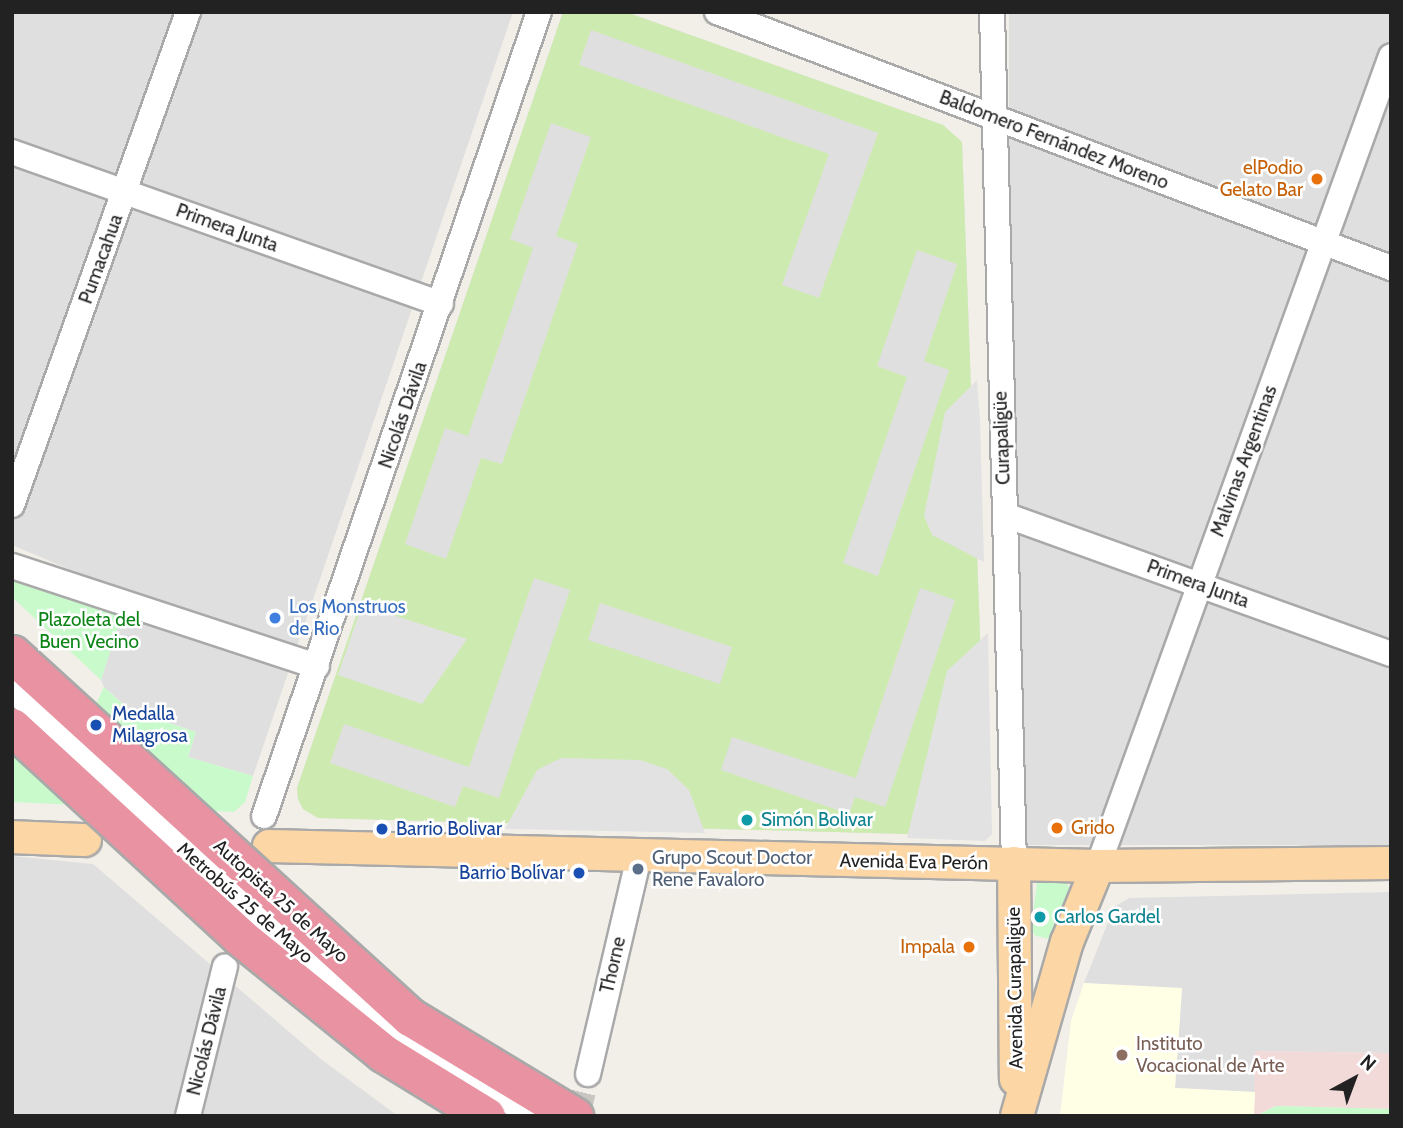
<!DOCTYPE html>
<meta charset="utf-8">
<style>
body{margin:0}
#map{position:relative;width:1403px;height:1128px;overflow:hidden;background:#f2efe9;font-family:Cabin,sans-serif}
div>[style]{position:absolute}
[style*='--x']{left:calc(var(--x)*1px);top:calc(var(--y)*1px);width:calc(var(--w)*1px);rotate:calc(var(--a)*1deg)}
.residential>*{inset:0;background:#e0dfdf;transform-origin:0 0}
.commercial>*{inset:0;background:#f2dad9}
.education>*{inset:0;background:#ffffe5}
.grass>*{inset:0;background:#cdebb0}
.park>*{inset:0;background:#c8facc}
.parking>*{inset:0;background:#e2e2e2}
.minor-tunnel>*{height:24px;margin-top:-12px;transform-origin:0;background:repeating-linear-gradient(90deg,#c8c6c1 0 24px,transparent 0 36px)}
.roads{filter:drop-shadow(2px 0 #a9a9a9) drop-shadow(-2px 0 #a9a9a9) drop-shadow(0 2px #a9a9a9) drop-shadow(0 -2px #a9a9a9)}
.minor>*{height:24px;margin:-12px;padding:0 12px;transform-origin:12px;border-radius:12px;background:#fff}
.major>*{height:32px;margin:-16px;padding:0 16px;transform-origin:16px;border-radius:16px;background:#fcd6a4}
.bridges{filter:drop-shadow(2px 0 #a9a9a9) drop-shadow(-2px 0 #a9a9a9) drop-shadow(0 2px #a9a9a9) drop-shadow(0 -2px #a9a9a9)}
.minor-bridge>*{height:24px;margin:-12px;padding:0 12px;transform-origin:12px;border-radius:12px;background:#fff}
.highway-bridge>*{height:37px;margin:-18.5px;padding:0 18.5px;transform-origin:18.5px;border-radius:18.5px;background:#e892a2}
.dots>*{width:19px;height:19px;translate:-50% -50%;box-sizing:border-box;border:4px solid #fff;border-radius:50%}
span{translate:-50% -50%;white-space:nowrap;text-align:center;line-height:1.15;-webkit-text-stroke:5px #fff;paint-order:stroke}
.street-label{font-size:19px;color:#222}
.food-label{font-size:19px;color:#c56008}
.right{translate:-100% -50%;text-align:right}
.left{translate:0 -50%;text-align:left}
.shop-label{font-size:19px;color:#366cbe}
.park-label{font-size:19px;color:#0c8416}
.transit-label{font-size:19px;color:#164399}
.culture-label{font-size:19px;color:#0d838f}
.service-label{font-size:19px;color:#4e5e75}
.education-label{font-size:19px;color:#785e54}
.frame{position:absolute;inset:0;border:14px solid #222;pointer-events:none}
.north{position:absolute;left:1319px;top:1044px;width:70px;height:70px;-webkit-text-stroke:5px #fff;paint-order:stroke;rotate:41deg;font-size:19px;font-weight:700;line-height:28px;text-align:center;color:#222}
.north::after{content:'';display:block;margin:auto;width:24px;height:32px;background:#222;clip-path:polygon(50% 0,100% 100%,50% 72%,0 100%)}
</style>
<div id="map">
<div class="residential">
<div style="clip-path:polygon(12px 12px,513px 12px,253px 776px,188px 757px,196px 732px,129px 709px,104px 687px,101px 680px,128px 594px,12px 545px)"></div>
<div style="clip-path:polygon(563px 12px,626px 12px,943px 125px,962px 142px,987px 826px,980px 836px,318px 818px,303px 809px,298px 799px,297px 788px)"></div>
<div style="left:1009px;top:12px;width:382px;height:833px"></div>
<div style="clip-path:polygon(12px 856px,93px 864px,322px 1060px,398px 1116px,12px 1116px)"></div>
<div style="clip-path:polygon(1391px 892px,1391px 1053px,1256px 1051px,1255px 1092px,1175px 1088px,1182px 989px,1084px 983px,1114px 907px,1129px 898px)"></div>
</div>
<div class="commercial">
<div style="clip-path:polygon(1255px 1051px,1391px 1053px,1391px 1109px,1276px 1106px,1254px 1116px)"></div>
</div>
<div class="education">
<div style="clip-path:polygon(1084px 983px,1182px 988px,1175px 1088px,1255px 1092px,1254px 1116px,1060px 1116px,1071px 1021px)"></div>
</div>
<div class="grass">
<div style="clip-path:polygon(evenodd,563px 12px,626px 12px,943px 125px,962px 142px,987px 826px,980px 836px,318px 818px,303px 809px,298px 799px,297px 788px,563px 12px,591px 30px,878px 133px,819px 298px,782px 285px,829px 154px,579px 65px,591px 30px,563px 12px,551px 123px,591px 137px,556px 236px,578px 244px,502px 464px,481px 458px,446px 559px,405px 544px,445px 428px,468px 436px,533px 248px,510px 239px,551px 123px,563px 12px,917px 250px,957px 264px,924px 361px,949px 370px,878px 576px,843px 563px,907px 377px,877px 366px,917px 250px,563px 12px,534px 578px,570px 590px,499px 798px,463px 786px,455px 807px,330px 763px,344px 724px,469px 767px,534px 578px,563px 12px,920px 588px,955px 600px,885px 807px,855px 797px,849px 814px,721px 770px,732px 737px,856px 778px,920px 588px,563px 12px,600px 603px,732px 647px,720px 684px,588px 640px,600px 603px)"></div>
</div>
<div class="park">
<div style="clip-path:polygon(14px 577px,122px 615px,101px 680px,12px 597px)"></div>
<div style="clip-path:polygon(104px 687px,129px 710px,196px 732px,188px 757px,253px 776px,245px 802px,234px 812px,12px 802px,12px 748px,56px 788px)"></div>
<div style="clip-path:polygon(1037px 883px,1066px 883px,1070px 888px,1050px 939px,1036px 936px,1031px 930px)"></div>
<div style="clip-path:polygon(1276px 1106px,1391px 1109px,1391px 1116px,1256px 1116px)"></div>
</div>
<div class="parking">
<div style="clip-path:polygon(977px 380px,980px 420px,984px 562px,932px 535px,924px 516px,945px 412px)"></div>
<div style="clip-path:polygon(362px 605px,467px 639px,422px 704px,338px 675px)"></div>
<div style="clip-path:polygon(988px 633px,992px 834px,985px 841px,907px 838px,947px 671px)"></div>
<div style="clip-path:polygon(561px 758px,640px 760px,667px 769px,689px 790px,705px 833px,505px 829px,537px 770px)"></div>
</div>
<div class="minor-tunnel">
<div style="--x:578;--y:1116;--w:43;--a:-76.6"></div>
</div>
<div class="roads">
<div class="minor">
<div style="--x:717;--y:12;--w:721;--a:20.8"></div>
<div style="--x:992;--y:12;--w:851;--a:88.52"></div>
<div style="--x:12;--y:152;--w:455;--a:19.5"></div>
<div style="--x:12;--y:505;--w:523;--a:-70.35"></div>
<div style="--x:1005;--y:515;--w:410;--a:19.8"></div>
<div style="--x:12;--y:566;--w:321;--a:18.2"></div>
<div style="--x:264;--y:816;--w:850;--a:-71.12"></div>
<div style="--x:1098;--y:866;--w:861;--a:-70.11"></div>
<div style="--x:588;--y:1074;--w:224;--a:-76.8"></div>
<div style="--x:188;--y:1116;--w:154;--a:-76.1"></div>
</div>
<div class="major">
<div style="--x:12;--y:837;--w:73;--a:2.4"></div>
<div style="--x:269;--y:846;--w:829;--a:1.38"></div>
<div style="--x:1098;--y:866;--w:293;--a:-0.6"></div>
<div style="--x:1014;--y:863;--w:216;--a:89.5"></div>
<div style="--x:1017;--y:1116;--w:181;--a:-74"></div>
<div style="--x:1067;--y:942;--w:82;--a:-67.8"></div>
</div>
</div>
<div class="bridges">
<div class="minor-bridge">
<div style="--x:12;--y:689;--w:328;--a:42.9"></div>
<div style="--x:252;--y:912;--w:190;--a:39.9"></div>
<div style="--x:398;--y:1034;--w:158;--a:31.3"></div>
</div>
<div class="highway-bridge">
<div style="--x:12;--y:654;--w:539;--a:42.37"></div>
<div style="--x:410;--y:1017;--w:192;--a:31.1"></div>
<div style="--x:12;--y:727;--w:310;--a:42.6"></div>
<div style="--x:240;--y:937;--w:184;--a:39"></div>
<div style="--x:383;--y:1053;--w:121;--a:31.5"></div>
</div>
</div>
<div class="dots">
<div style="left:1317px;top:179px;background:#e8710a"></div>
<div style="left:275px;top:618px;background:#3f7fe0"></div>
<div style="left:96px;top:725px;background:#1a4fb4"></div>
<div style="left:747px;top:820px;background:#0f9aa8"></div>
<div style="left:1057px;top:828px;background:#e8710a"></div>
<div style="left:382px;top:829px;background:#1a4fb4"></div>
<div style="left:638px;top:869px;background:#5c6f8a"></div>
<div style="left:579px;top:873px;background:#1a4fb4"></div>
<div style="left:1040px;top:917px;background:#0f9aa8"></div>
<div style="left:969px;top:947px;background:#e8710a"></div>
<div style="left:1122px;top:1055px;background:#8d6e63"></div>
</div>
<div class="street-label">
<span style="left:1054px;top:140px;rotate:21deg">Baldomero Fernández Moreno</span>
<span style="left:227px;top:228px;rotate:20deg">Primera Junta</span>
<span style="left:101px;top:259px;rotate:-70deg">Pumacahua</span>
<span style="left:403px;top:415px;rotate:-71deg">Nicolás Dávila</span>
<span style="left:1002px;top:438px;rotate:-92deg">Curapaligüe</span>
<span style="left:1244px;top:461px;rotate:-70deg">Malvinas Argentinas</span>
<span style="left:1198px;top:584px;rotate:20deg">Primera Junta</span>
<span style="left:914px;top:862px;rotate:1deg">Avenida Eva Perón</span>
<span style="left:281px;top:901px;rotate:42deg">Autopista 25 de Mayo</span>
<span style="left:245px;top:903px;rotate:41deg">Metrobús 25 de Mayo</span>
<span style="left:613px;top:965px;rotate:-77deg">Thorne</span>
<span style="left:1015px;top:988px;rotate:-91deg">Avenida Curapaligüe</span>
<span style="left:207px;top:1041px;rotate:-76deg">Nicolás Dávila</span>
</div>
<div class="food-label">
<span class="right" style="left:1303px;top:179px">elPodio<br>Gelato Bar</span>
<span class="left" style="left:1071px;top:828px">Grido</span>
<span class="right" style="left:955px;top:947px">Impala</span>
</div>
<div class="shop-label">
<span class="left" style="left:289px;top:618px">Los Monstruos<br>de Rio</span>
</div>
<div class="park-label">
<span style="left:89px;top:631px">Plazoleta del<br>Buen Vecino</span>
</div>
<div class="transit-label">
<span class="left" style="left:112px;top:725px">Medalla<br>Milagrosa</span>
<span class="left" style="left:396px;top:829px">Barrio Bolivar</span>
<span class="right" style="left:565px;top:873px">Barrio Bolívar</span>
</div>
<div class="culture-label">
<span class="left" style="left:761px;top:820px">Simón Bolivar</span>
<span class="left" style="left:1054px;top:917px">Carlos Gardel</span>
</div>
<div class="service-label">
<span class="left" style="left:652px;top:869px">Grupo Scout Doctor<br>Rene Favaloro</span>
</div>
<div class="education-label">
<span class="left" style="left:1136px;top:1055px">Instituto<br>Vocacional de Arte</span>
</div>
<div class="frame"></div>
<div class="north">N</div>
</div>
